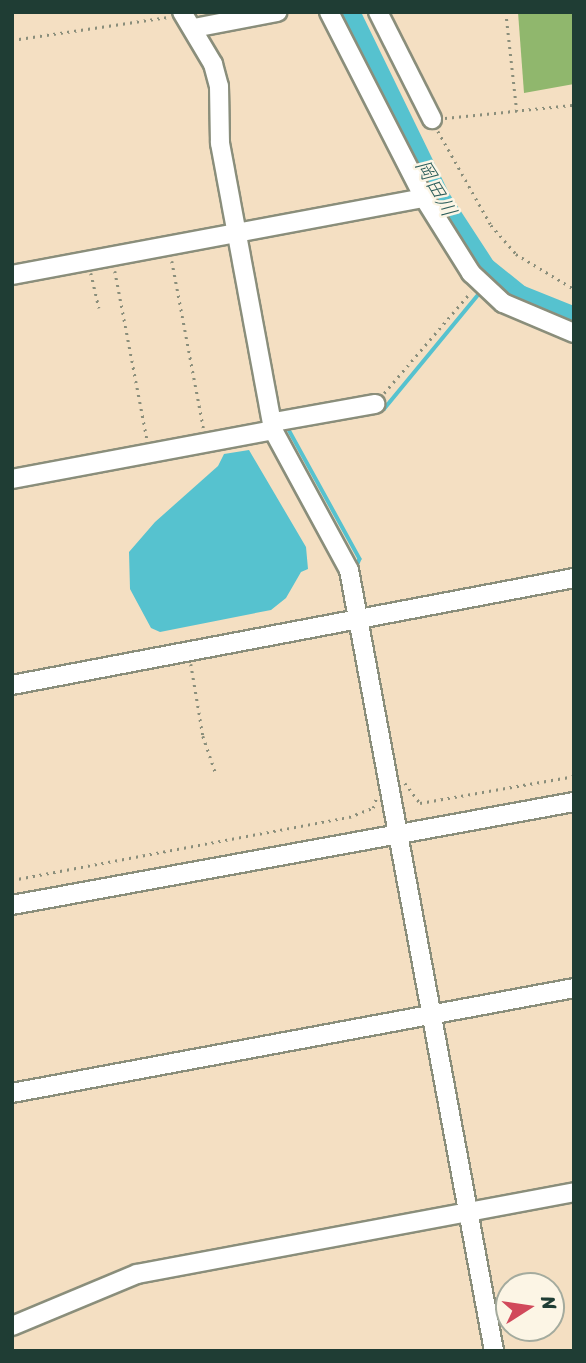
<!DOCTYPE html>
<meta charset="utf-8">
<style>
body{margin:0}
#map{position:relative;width:586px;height:1363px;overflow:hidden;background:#f4dfc2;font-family:Sriracha,"Klee One",sans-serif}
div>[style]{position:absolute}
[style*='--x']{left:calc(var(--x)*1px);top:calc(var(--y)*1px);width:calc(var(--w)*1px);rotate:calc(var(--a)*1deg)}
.forest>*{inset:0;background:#90b76d}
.water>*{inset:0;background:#56c2cf}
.stream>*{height:3.5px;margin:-1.75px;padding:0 1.75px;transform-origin:1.75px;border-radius:1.75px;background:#56c2cf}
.river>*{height:23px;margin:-11.5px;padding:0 11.5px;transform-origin:11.5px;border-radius:11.5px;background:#56c2cf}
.path>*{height:2.5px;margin-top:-1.25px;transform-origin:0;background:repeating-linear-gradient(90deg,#8a8e7b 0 2px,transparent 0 7px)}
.roads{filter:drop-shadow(2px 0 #8a8e7b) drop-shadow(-2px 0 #8a8e7b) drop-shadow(0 2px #8a8e7b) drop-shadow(0 -2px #8a8e7b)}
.minor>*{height:18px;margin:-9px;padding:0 9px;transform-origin:9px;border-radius:9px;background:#fff}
span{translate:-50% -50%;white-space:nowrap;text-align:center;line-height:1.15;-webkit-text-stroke:5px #fcf5e5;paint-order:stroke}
.water-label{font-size:21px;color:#2d5e5b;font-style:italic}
.frame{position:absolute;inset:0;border:14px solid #1f3d34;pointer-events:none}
.north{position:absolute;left:495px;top:1272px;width:70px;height:70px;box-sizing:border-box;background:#fcf5e5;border:2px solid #a4ab9e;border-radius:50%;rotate:78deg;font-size:19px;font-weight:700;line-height:28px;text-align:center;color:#1f3d34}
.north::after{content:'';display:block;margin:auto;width:24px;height:32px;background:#d1495b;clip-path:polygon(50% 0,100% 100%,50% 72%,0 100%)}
</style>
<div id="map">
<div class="forest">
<div style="clip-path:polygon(518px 12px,574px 12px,574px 84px,524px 93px)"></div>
</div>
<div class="water">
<div style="clip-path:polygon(249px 450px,306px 547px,308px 569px,301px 572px,286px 598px,271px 610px,160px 632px,151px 628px,130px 589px,129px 552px,155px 522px,218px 466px,224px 454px)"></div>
</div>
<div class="stream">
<div style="--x:378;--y:410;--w:6;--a:-9"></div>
<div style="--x:384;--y:409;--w:154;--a:-50.5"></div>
<div style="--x:288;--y:428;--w:149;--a:61.2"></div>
<div style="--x:360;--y:559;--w:5;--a:112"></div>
</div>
<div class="river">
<div style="--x:348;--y:12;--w:208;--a:64.1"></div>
<div style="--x:439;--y:199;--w:82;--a:56.9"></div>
<div style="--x:484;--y:268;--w:45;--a:38.7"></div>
<div style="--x:519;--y:296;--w:59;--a:21.8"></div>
</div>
<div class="path">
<div style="--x:506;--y:12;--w:100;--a:83.7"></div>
<div style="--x:12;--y:40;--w:158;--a:-8.4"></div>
<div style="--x:445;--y:118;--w:130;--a:-5.8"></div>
<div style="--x:438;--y:131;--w:108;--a:60.6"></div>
<div style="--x:491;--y:225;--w:38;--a:49"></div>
<div style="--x:516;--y:254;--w:68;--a:31.1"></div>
<div style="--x:172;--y:261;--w:172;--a:79.3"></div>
<div style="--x:115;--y:271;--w:171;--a:79.2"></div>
<div style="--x:91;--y:273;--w:36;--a:77"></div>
<div style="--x:384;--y:393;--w:133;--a:-49.3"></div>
<div style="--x:191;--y:664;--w:73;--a:80.5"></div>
<div style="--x:203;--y:736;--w:39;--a:71"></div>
<div style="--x:405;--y:783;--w:25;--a:53"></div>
<div style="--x:420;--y:803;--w:156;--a:-9.9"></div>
<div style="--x:12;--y:880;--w:343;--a:-10.6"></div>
<div style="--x:349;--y:817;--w:26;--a:-21"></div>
<div style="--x:373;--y:808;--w:9;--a:-72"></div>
</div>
<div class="roads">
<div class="minor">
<div style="--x:182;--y:12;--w:61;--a:59.2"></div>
<div style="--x:213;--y:64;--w:23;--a:75"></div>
<div style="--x:219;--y:86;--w:57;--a:89"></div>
<div style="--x:220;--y:143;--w:292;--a:79.5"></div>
<div style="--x:273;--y:430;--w:159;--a:61.5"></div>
<div style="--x:349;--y:570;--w:794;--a:79.48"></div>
<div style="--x:329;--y:12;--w:209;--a:62.9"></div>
<div style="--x:424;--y:198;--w:89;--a:57.9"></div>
<div style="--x:471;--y:273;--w:44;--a:43.2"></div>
<div style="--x:503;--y:303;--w:77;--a:22.9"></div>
<div style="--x:378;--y:12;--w:120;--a:63.2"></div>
<div style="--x:194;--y:28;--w:85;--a:-10.9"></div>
<div style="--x:12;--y:275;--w:419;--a:-10.6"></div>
<div style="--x:274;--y:422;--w:103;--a:-10.1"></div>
<div style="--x:12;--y:479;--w:266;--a:-10.6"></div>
<div style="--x:12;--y:685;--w:572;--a:-10.78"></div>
<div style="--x:12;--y:905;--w:571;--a:-10.39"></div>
<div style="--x:12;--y:1093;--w:572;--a:-10.58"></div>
<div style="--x:12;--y:1326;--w:135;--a:-22.6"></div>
<div style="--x:137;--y:1274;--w:445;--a:-10.6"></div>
</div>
</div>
<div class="water-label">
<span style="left:436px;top:188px;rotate:61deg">岡田川</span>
</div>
<div class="frame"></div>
<div class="north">N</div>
</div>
